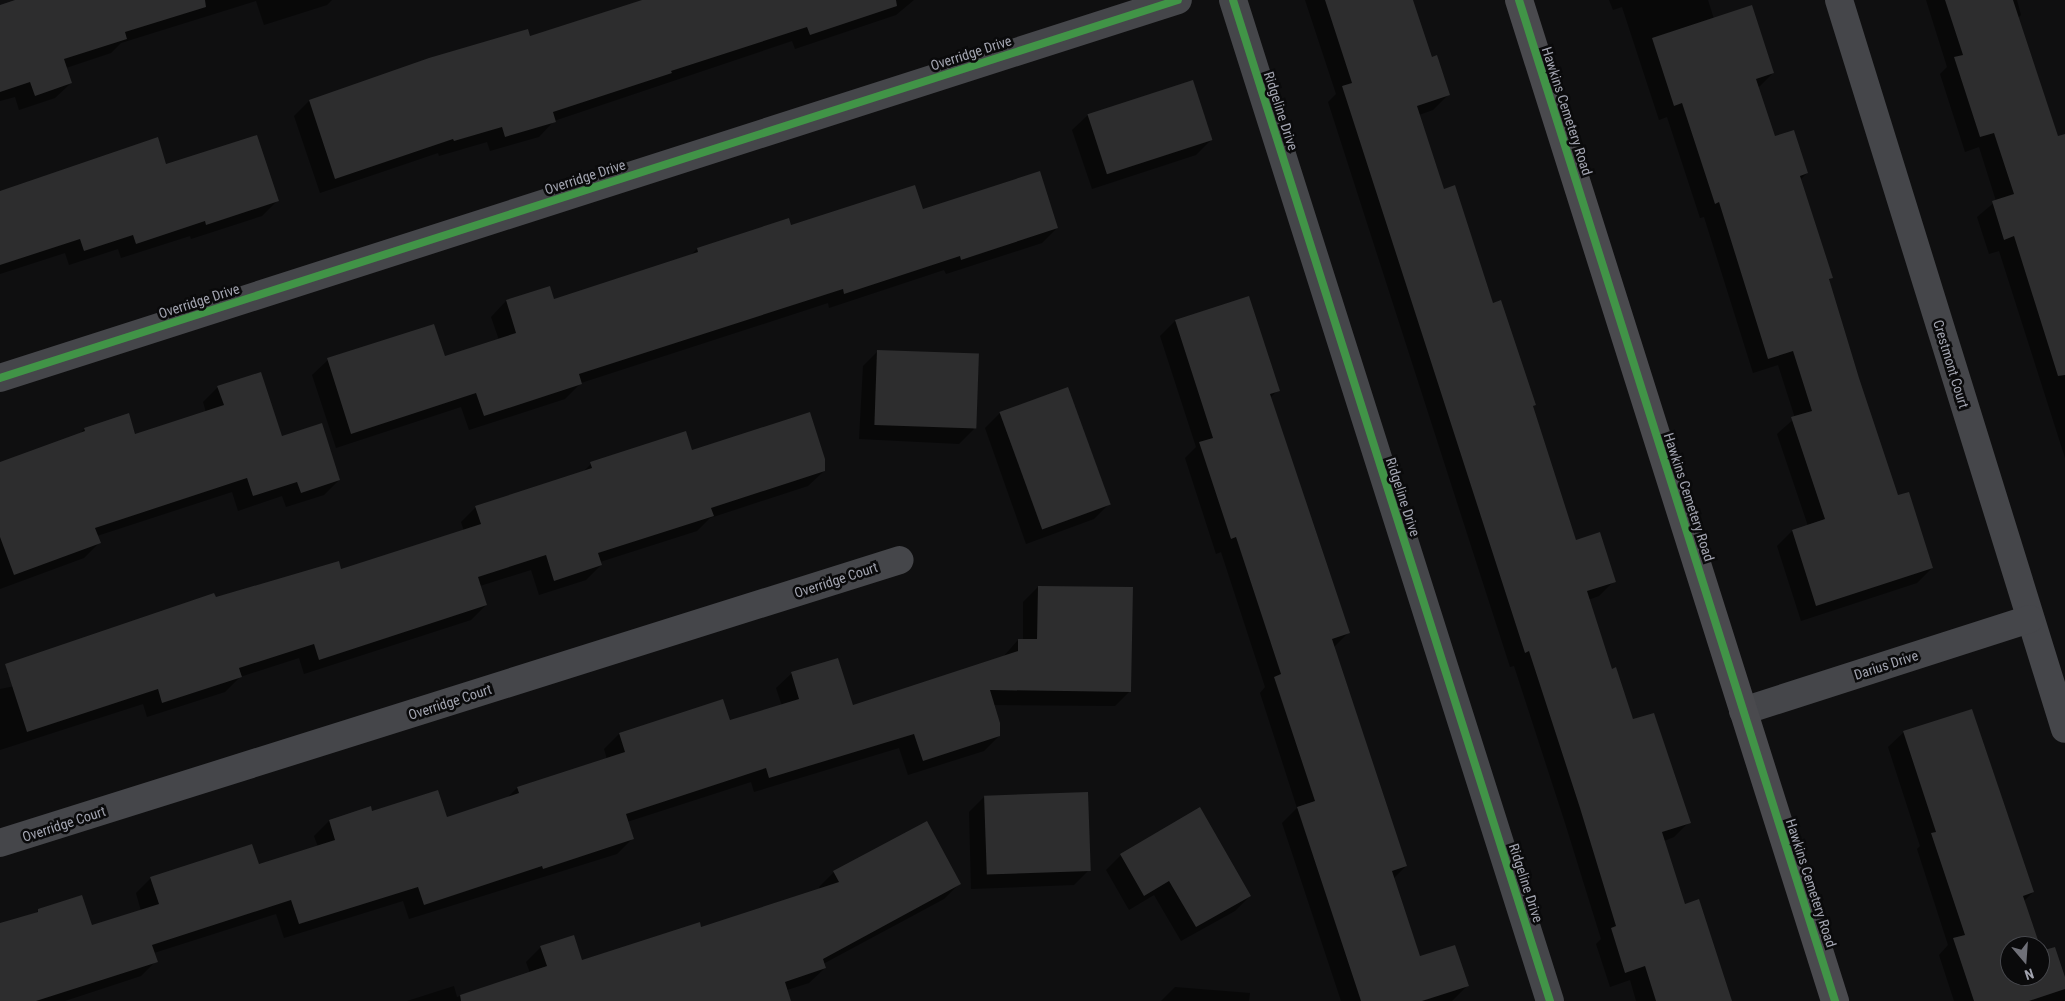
<!DOCTYPE html>
<style>
body{margin:0}
#map{position:relative;width:2065px;height:1001px;overflow:hidden;background:#0f0f10;font-family:"Roboto Condensed",sans-serif}
div>[style]{position:absolute}
[style*='--x']{left:calc(var(--x)*1px);top:calc(var(--y)*1px);width:calc(var(--w)*1px);rotate:calc(var(--a)*1deg)}
.shadow>*{inset:0;background:#0007}
.building>*{inset:0;background:#2d2d2e;transform-origin:0 0}
.street>*{height:28px;margin:-14px;padding:0 14px;transform-origin:14px;border-radius:14px;background:#45464a}
.secondary>*{height:28px;margin:-14px;padding:0 14px;transform-origin:14px;border-radius:14px;background:#4a4a4e}
.cycleway>*{height:8px;margin:-4px;padding:0 4px;transform-origin:4px;border-radius:4px;background:#419447}
span{translate:-50% -50%;white-space:nowrap;text-align:center;line-height:1.15;-webkit-text-stroke:5px #0a0a0b;paint-order:stroke}
.street-label{font-size:14px;color:#a2a4b0}
.north{position:absolute;left:2000px;top:936px;width:50px;height:50px;box-sizing:border-box;background:#0a0a0b;border:1px solid #47484d;border-radius:50%;rotate:162deg;font-size:14px;font-weight:700;line-height:20px;text-align:center;color:#a2a4b0}
.north::after{content:'';display:block;margin:auto;width:18px;height:22px;background:#6f7078;clip-path:polygon(50% 0,100% 100%,50% 72%,0 100%)}
</style>
<div id="map">
<div class="shadow">
<div style="clip-path:polygon(17px 0,332px 0,327px 5px,264px 25px,256px 1px,121px 43px,111px 53px,66px 68px,71px 83px,55px 98px,19px 110px,15px 97px,0 101px,0 6px)"></div>
<div style="clip-path:polygon(651px 0,914px 0,896px 15px,795px 49px,792px 41px,554px 121px,539px 137px,490px 151px,487px 142px,439px 156px,438px 153px,320px 193px,294px 116px,309px 101px,430px 60px,529px 38px)"></div>
<div style="clip-path:polygon(1305px 0,1412px 0,1431px 59px,1448px 95px,1433px 110px,1419px 115px,1443px 190px,1534px 405px,1532px 407px,1575px 541px,1614px 581px,1599px 596px,1588px 600px,1611px 670px,1632px 721px,1689px 822px,1674px 837px,1664px 841px,1684px 905px,1727px 1001px,1636px 1001px,1630px 980px,1610px 987px,1596px 944px,1601px 939px,1565px 823px,1514px 666px,1510px 667px,1328px 102px,1336px 94px)"></div>
<div style="clip-path:polygon(1609px 0,1708px 0,1714px 19px,1773px 73px,1758px 88px,1774px 138px,1807px 173px,1800px 180px,1832px 277px,1828px 281px,1858px 378px,1898px 497px,1932px 568px,1917px 583px,1801px 621px,1777px 546px,1792px 531px,1808px 526px,1777px 434px,1795px 418px,1778px 365px,1753px 373px,1704px 217px,1700px 218px,1667px 117px,1659px 120px,1622px 7px,1613px 10px)"></div>
<div style="clip-path:polygon(1926px 0,2017px 0,2021px 15px,2018px 18px,2057px 138px,2065px 135px,2065px 458px,1999px 251px,1989px 254px,1977px 217px,1996px 201px,1979px 147px,1965px 152px,1940px 74px,1947px 67px)"></div>
<div style="clip-path:polygon(1088px 115px,1211px 140px,1196px 155px,1092px 189px,1072px 130px)"></div>
<div style="clip-path:polygon(165px 166px,277px 201px,262px 216px,191px 239px,190px 236px,121px 258px,118px 249px,69px 265px,65px 253px,0 274px,0 192px)"></div>
<div style="clip-path:polygon(922px 211px,1057px 228px,1042px 243px,946px 274px,944px 270px,829px 308px,828px 303px,581px 383px,565px 399px,469px 430px,461px 407px,336px 448px,312px 375px,328px 360px,444px 358px,499px 340px,491px 317px,506px 301px,553px 301px,689px 257px,697px 249px,791px 227px)"></div>
<div style="clip-path:polygon(1175px 321px,1278px 390px,1270px 398px,1348px 633px,1333px 648px,1406px 866px,1393px 879px,1419px 958px,1467px 986px,1452px 1001px,1341px 1001px,1282px 823px,1297px 808px,1260px 693px,1265px 687px,1221px 552px,1216px 554px,1185px 458px,1196px 447px,1160px 336px)"></div>
<div style="clip-path:polygon(878px 351px,974px 429px,959px 444px,859px 439px,863px 366px)"></div>
<div style="clip-path:polygon(218px 387px,339px 480px,324px 495px,286px 507px,282px 496px,238px 511px,232px 492px,97px 536px,99px 543px,84px 558px,0 589px,0 463px,80px 434px,84px 429px,128px 415px,135px 436px,206px 412px,203px 402px)"></div>
<div style="clip-path:polygon(1000px 413px,1109px 504px,1094px 519px,1026px 544px,985px 428px)"></div>
<div style="clip-path:polygon(691px 452px,824px 471px,808px 486px,710px 518px,697px 531px,600px 562px,601px 565px,586px 580px,539px 595px,531px 570px,480px 586px,486px 605px,471px 620px,304px 674px,299px 658px,240px 677px,225px 692px,147px 717px,143px 704px,0 750px,0 689px,35px 682px,7px 674px,21px 660px,215px 599px,341px 571px,464px 531px,461px 522px,476px 507px,582px 473px,591px 464px)"></div>
<div style="clip-path:polygon(1038px 587px,1130px 691px,1115px 706px,993px 705px,999px 736px,984px 751px,908px 775px,899px 748px,754px 792px,751px 782px,627px 822px,632px 839px,617px 854px,409px 919px,403px 901px,284px 938px,276px 914px,154px 953px,156px 961px,141px 976px,65px 1001px,0 1001px,0 925px,35px 914px,38px 911px,91px 927px,141px 911px,136px 893px,151px 878px,258px 866px,318px 847px,314px 836px,329px 821px,372px 813px,446px 818px,507px 798px,517px 788px,607px 759px,604px 749px,619px 734px,722px 700px,729px 722px,782px 706px,776px 688px,792px 673px,852px 706px,1003px 657px,1018px 640px,1023px 640px,1023px 602px)"></div>
<div style="clip-path:polygon(1904px 732px,2033px 892px,2024px 901px,2038px 946px,2010px 946px,2010px 976px,2040px 976px,2040px 951px,2065px 982px,2065px 1001px,1954px 1001px,1939px 955px,1948px 945px,1917px 849px,1920px 846px,1888px 747px)"></div>
<div style="clip-path:polygon(984px 797px,1089px 870px,1074px 885px,971px 889px,969px 812px)"></div>
<div style="clip-path:polygon(1121px 855px,1250px 896px,1235px 911px,1181px 941px,1154px 895px,1129px 910px,1106px 870px)"></div>
<div style="clip-path:polygon(834px 872px,959px 884px,944px 899px,823px 964px,825px 968px,809px 983px,787px 990px,783px 1001px,407px 1001px,454px 986px,457px 997px,530px 973px,526px 962px,541px 947px,581px 962px,701px 929px,820px 890px,819px 887px)"></div>
<div style="clip-path:polygon(1175px 987px,1250px 993px,1249px 1001px,1161px 1001px)"></div>
</div>
<div class="building">
<div style="clip-path:polygon(15px 0,205px 0,206px 7px,125px 32px,127px 39px,64px 59px,72px 83px,35px 96px,30px 82px,0 92px,0 5px)"></div>
<div style="clip-path:polygon(642px 0,896px 0,897px 6px,810px 35px,807px 27px,671px 71px,672px 73px,553px 112px,556px 122px,505px 137px,502px 127px,454px 141px,453px 139px,335px 179px,309px 100px,429px 58px,528px 29px,530px 36px)"></div>
<div style="clip-path:polygon(1325px 0,1413px 0,1432px 57px,1437px 55px,1450px 95px,1417px 106px,1444px 189px,1455px 185px,1493px 303px,1501px 300px,1536px 405px,1533px 406px,1576px 540px,1600px 532px,1616px 582px,1587px 591px,1612px 669px,1616px 667px,1633px 719px,1654px 713px,1691px 823px,1662px 832px,1685px 904px,1699px 899px,1732px 1001px,1656px 1001px,1645px 966px,1625px 973px,1611px 928px,1616px 926px,1580px 808px,1529px 651px,1525px 653px,1342px 86px,1352px 83px)"></div>
<div style="clip-path:polygon(1945px 0,2013px 0,2058px 136px,2065px 134px,2065px 375px,2058px 376px,2014px 236px,2004px 240px,1992px 201px,2014px 194px,1994px 133px,1980px 137px,1954px 57px,1963px 55px)"></div>
<div style="clip-path:polygon(1752px 5px,1774px 73px,1756px 79px,1775px 136px,1794px 130px,1808px 173px,1800px 176px,1833px 278px,1829px 279px,1859px 378px,1898px 495px,1909px 492px,1933px 568px,1816px 606px,1792px 530px,1825px 519px,1791px 417px,1812px 411px,1793px 351px,1768px 359px,1719px 202px,1715px 204px,1682px 103px,1674px 106px,1652px 38px)"></div>
<div style="left:1193px;top:80px;width:63px;height:111px;rotate:72deg"></div>
<div style="clip-path:polygon(257px 135px,279px 201px,206px 225px,205px 221px,136px 244px,133px 235px,84px 251px,80px 239px,0 265px,0 191px,158px 137px,166px 164px)"></div>
<div style="clip-path:polygon(1040px 171px,1058px 228px,961px 260px,960px 256px,844px 294px,843px 289px,579px 374px,582px 384px,484px 416px,476px 393px,351px 434px,327px 358px,434px 324px,445px 356px,516px 333px,506px 300px,550px 286px,554px 299px,698px 252px,697px 248px,789px 218px,791px 225px,915px 185px,923px 209px)"></div>
<div style="clip-path:polygon(1249px 296px,1280px 391px,1270px 394px,1350px 633px,1332px 639px,1407px 866px,1392px 871px,1420px 956px,1455px 945px,1469px 986px,1422px 1001px,1361px 1001px,1297px 807px,1315px 801px,1274px 677px,1281px 674px,1236px 537px,1231px 539px,1199px 442px,1213px 438px,1175px 320px)"></div>
<div style="left:877px;top:350px;width:102px;height:75px;rotate:2deg"></div>
<div style="clip-path:polygon(261px 372px,282px 436px,322px 423px,340px 480px,301px 493px,297px 482px,253px 496px,247px 478px,95px 528px,101px 543px,14px 575px,0 537px,0 462px,85px 431px,84px 428px,129px 413px,135px 434px,224px 405px,217px 386px)"></div>
<div style="left:1068px;top:387px;width:125px;height:73px;rotate:70deg"></div>
<div style="clip-path:polygon(810px 412px,825px 459px,825px 471px,711px 508px,714px 516px,598px 553px,602px 565px,554px 581px,546px 555px,478px 577px,487px 605px,319px 660px,314px 644px,239px 668px,242px 677px,162px 703px,158px 689px,27px 732px,5px 664px,214px 593px,216px 597px,339px 561px,341px 569px,481px 524px,475px 506px,592px 468px,590px 462px,686px 431px,692px 450px)"></div>
<div style="clip-path:polygon(1038px 586px,1133px 587px,1131px 692px,990px 690px,1000px 723px,1000px 736px,923px 761px,914px 734px,769px 778px,766px 768px,626px 814px,634px 839px,543px 869px,542px 866px,424px 905px,418px 887px,299px 924px,291px 900px,152px 945px,158px 962px,36px 1001px,0 1001px,0 923px,38px 912px,38px 909px,82px 895px,92px 925px,159px 904px,150px 877px,252px 844px,259px 864px,335px 840px,329px 820px,371px 806px,372px 811px,438px 790px,447px 817px,519px 793px,517px 787px,625px 752px,619px 733px,723px 699px,730px 720px,799px 699px,791px 672px,838px 658px,853px 705px,1018px 651px,1018px 639px,1037px 639px)"></div>
<div style="clip-path:polygon(1972px 709px,2034px 892px,2023px 896px,2040px 946px,2010px 946px,2010px 976px,2040px 976px,2040px 947px,2041px 951px,2055px 947px,2065px 977px,2065px 989px,2029px 1001px,1974px 1001px,1953px 938px,1965px 935px,1931px 833px,1936px 832px,1903px 731px)"></div>
<div style="left:1088px;top:792px;width:79px;height:104px;rotate:88deg"></div>
<div style="clip-path:polygon(1200px 807px,1251px 896px,1196px 927px,1169px 881px,1144px 896px,1120px 854px)"></div>
<div style="clip-path:polygon(927px 821px,961px 884px,823px 959px,826px 968px,785px 982px,791px 1001px,461px 1001px,460px 995px,547px 966px,540px 946px,574px 935px,582px 960px,700px 922px,701px 927px,839px 882px,833px 871px)"></div>
</div>
<div class="street">
<div style="--x:1233;--y:0;--w:1050;--a:72.43"></div>
<div style="--x:1839;--y:0;--w:763;--a:72.78"></div>
<div style="--x:0;--y:378;--w:1237;--a:-17.79"></div>
<div style="--x:1743;--y:711;--w:301;--a:-17.8"></div>
<div style="--x:0;--y:843;--w:943;--a:-17.46"></div>
</div>
<div class="secondary">
<div style="--x:1519;--y:0;--w:1050;--a:72.48"></div>
</div>
<div class="cycleway">
<div style="--x:1233;--y:0;--w:1050;--a:72.43"></div>
<div style="--x:1519;--y:0;--w:1050;--a:72.48"></div>
<div style="--x:0;--y:378;--w:1237;--a:-17.79"></div>
</div>
<div class="street-label">
<span style="left:971px;top:53px;rotate:-18deg">Overridge Drive</span>
<span style="left:1281px;top:111px;rotate:72deg">Ridgeline Drive</span>
<span style="left:1567px;top:111px;rotate:72deg">Hawkins Cemetery Road</span>
<span style="left:585px;top:177px;rotate:-18deg">Overridge Drive</span>
<span style="left:199px;top:301px;rotate:-18deg">Overridge Drive</span>
<span style="left:1951px;top:364px;rotate:73deg">Crestmont Court</span>
<span style="left:1403px;top:497px;rotate:72deg">Ridgeline Drive</span>
<span style="left:1689px;top:497px;rotate:72deg">Hawkins Cemetery Road</span>
<span style="left:836px;top:580px;rotate:-18deg">Overridge Court</span>
<span style="left:1886px;top:665px;rotate:-18deg">Darius Drive</span>
<span style="left:450px;top:702px;rotate:-18deg">Overridge Court</span>
<span style="left:64px;top:824px;rotate:-18deg">Overridge Court</span>
<span style="left:1526px;top:883px;rotate:72deg">Ridgeline Drive</span>
<span style="left:1811px;top:883px;rotate:72deg">Hawkins Cemetery Road</span>
</div>
<div class="north">N</div>
</div>
